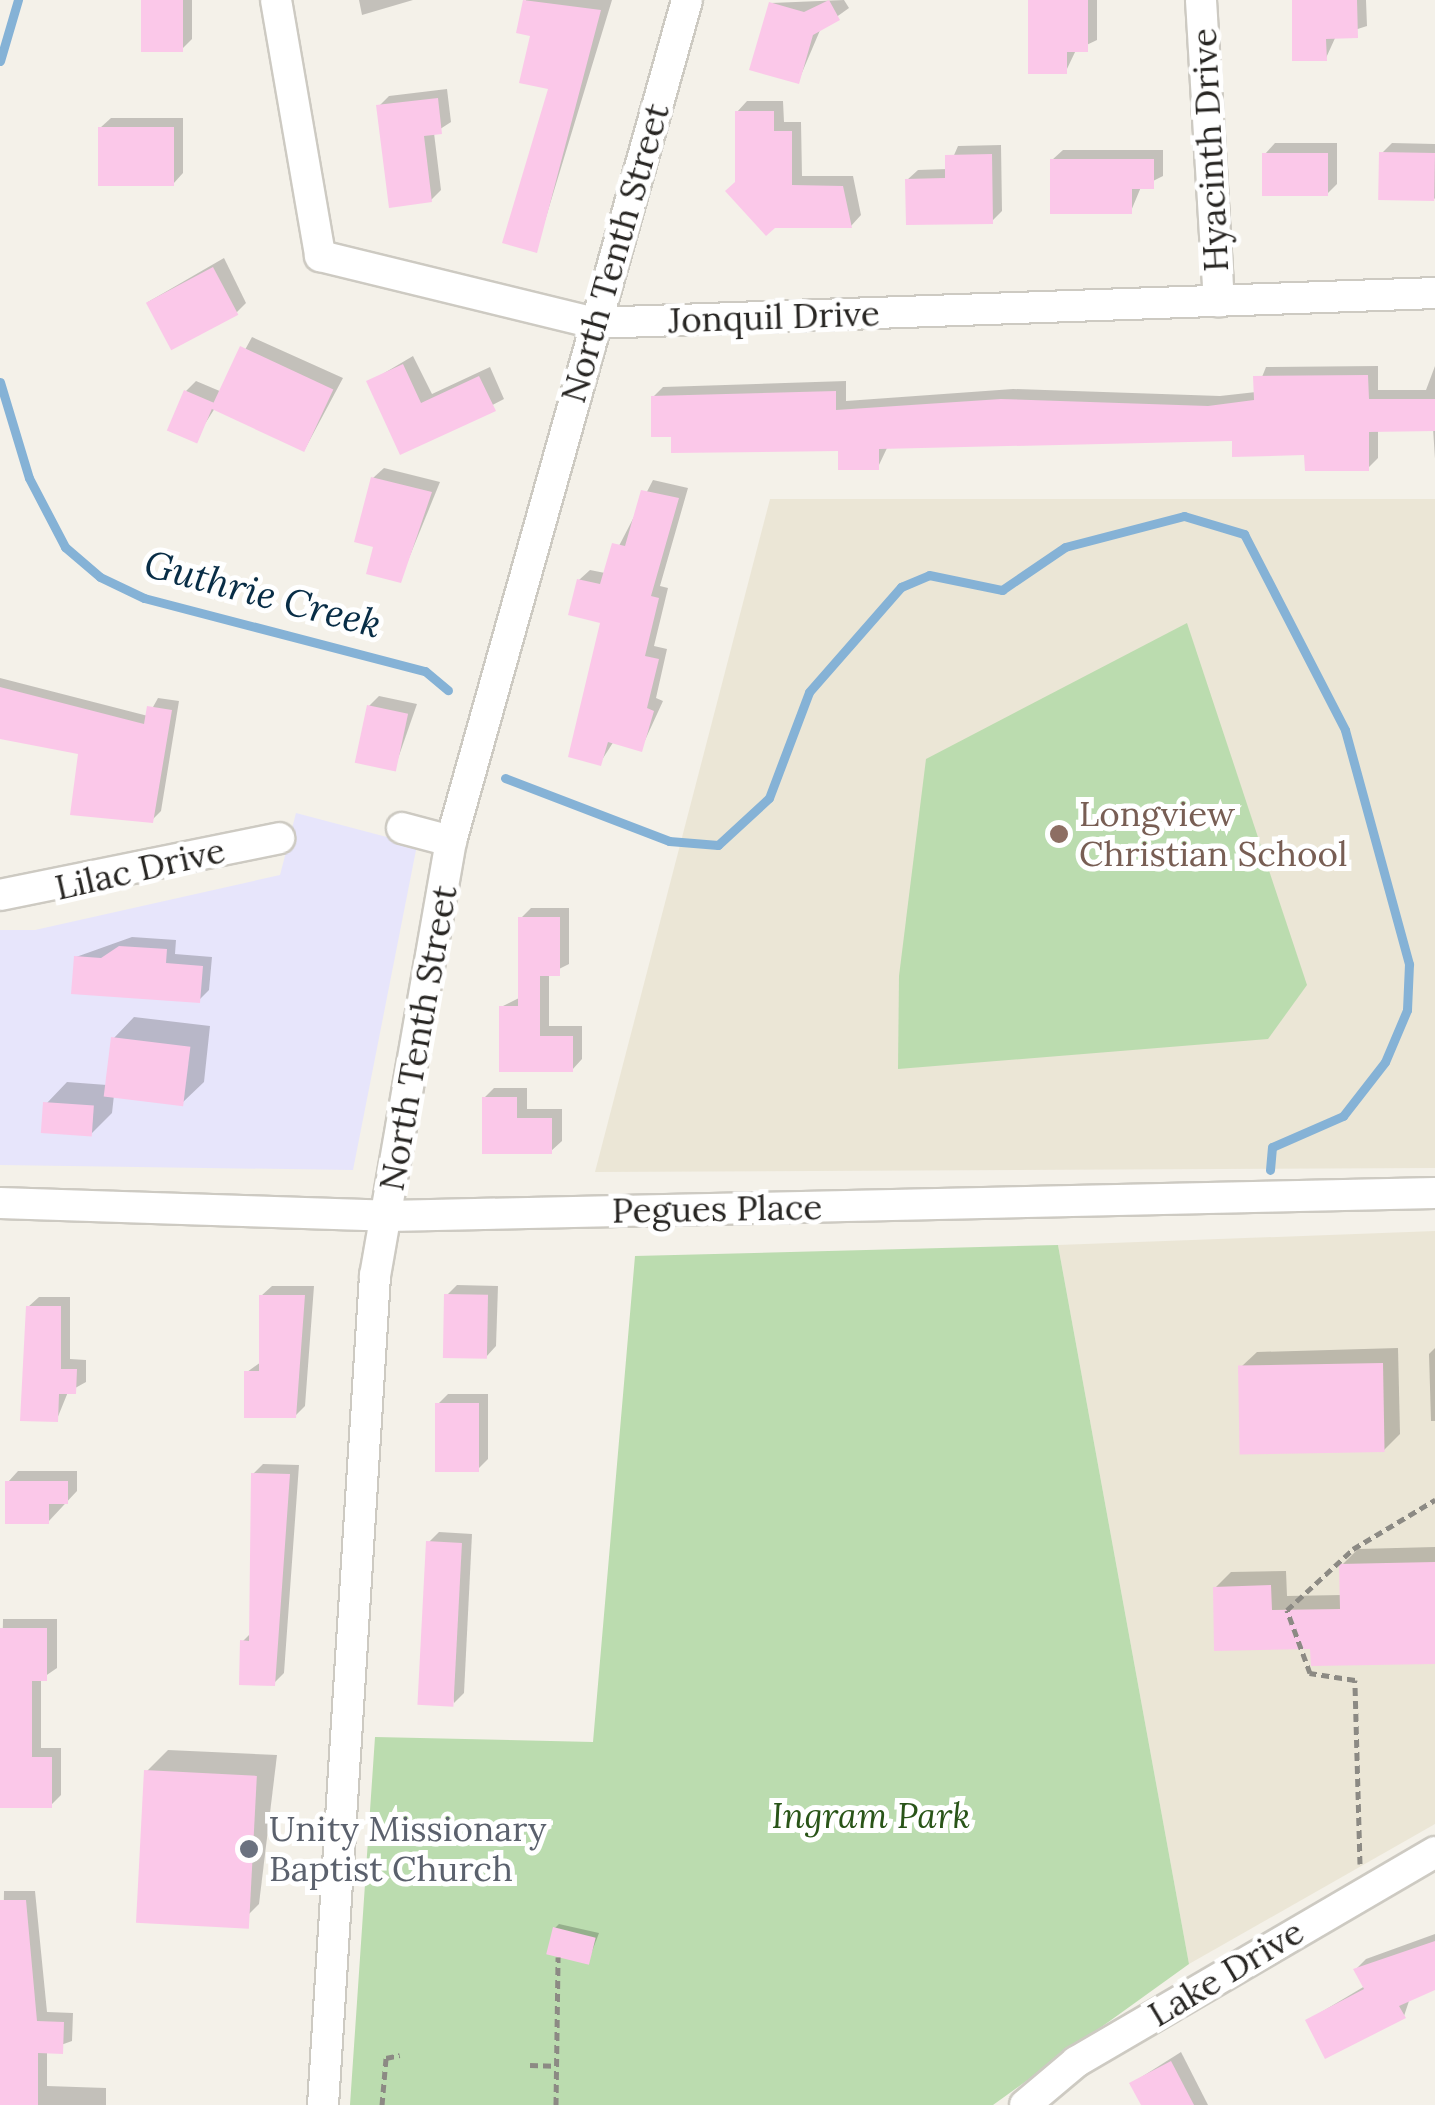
<!DOCTYPE html>
<style>
body{margin:0}
#map{position:relative;width:1435px;height:2105px;overflow:hidden;background:#f4f1e9;font-family:Lora,serif}
div>[style]{position:absolute}
[style*='--x']{left:calc(var(--x)*1px);top:calc(var(--y)*1px);width:calc(var(--w)*1px);rotate:calc(var(--a)*1deg)}
.commercial>*{inset:0;background:#e7e5fb}
.built>*{inset:0;background:#ebe6d6}
.green>*{inset:0;background:#bbdcaf}
.shadow>*{inset:0;background:#0003}
.stream>*{height:9px;margin:-4.5px;padding:0 4.5px;transform-origin:4.5px;border-radius:4.5px;background:#85b2d6}
.building>*{inset:0;background:#fbc8e9;transform-origin:0 0}
.path>*{height:5px;margin-top:-2.5px;transform-origin:0;background:repeating-linear-gradient(90deg,#8c8a84 0 8px,transparent 0 13px)}
.roads{filter:drop-shadow(2px 0 #cdcac2) drop-shadow(-2px 0 #cdcac2) drop-shadow(0 2px #cdcac2) drop-shadow(0 -2px #cdcac2)}
.street>*{height:30px;margin:-15px;padding:0 15px;transform-origin:15px;border-radius:15px;background:#fff}
.dots>*{width:28px;height:28px;translate:-50% -50%;box-sizing:border-box;border:5px solid #fff;border-radius:50%}
span{translate:-50% -50%;white-space:nowrap;text-align:center;line-height:1.15;-webkit-text-stroke:10px #fff;paint-order:stroke}
.street-label{font-size:35px;color:#272522}
.education-label{font-size:35px;color:#785e54}
.left{translate:0 -50%;text-align:left}
.park-label{font-size:35px;color:#295418;font-style:italic}
.worship-label{font-size:35px;color:#5b616d}
.water-label{font-size:38px;color:#082d46;font-style:italic}
</style>
<div id="map">
<div class="commercial">
<div style="clip-path:polygon(296px 813px,417px 845px,353px 1170px,0 1165px,0 930px,35px 930px,280px 875px)"></div>
</div>
<div class="built">
<div style="clip-path:polygon(770px 499px,1435px 499px,1435px 1168px,595px 1172px)"></div>
<div style="clip-path:polygon(1435px 1231px,1435px 1824px,1189px 1964px,1058px 1245px)"></div>
</div>
<div class="green">
<div style="clip-path:polygon(1187px 623px,1307px 985px,1268px 1039px,898px 1069px,899px 976px,926px 759px)"></div>
<div style="clip-path:polygon(1058px 1245px,1189px 1964px,993px 2105px,350px 2105px,375px 1737px,593px 1742px,635px 1256px)"></div>
</div>
<div class="shadow">
<div style="clip-path:polygon(143px 0,192px 0,192px 39px,182px 49px)"></div>
<div style="clip-path:polygon(359px 0,413px 0,362px 15px)"></div>
<div style="clip-path:polygon(526px 0,612px 0,536px 250px,551px 87px,533px 34px,519px 31px)"></div>
<div style="clip-path:polygon(844px 0,849px 8px,821px 28px,798px 82px,771px 3px)"></div>
<div style="clip-path:polygon(1028px 0,1097px 0,1097px 40px,1076px 50px,1066px 71px)"></div>
<div style="clip-path:polygon(1294px 0,1366px 0,1367px 26px,1336px 36px,1326px 58px)"></div>
<div style="clip-path:polygon(447px 89px,451px 122px,434px 133px,441px 190px,431px 200px,379px 106px,389px 96px)"></div>
<div style="clip-path:polygon(747px 101px,783px 101px,784px 122px,801px 122px,802px 176px,853px 176px,861px 215px,851px 226px,774px 225px,738px 183px,737px 112px)"></div>
<div style="clip-path:polygon(111px 118px,183px 118px,183px 173px,173px 184px,100px 128px)"></div>
<div style="clip-path:polygon(1275px 143px,1337px 143px,1337px 184px,1327px 194px,1265px 154px)"></div>
<div style="clip-path:polygon(1392px 143px,1435px 144px,1435px 199px,1382px 153px)"></div>
<div style="clip-path:polygon(1001px 145px,1002px 211px,992px 221px,907px 180px,918px 170px,948px 169px,958px 146px)"></div>
<div style="clip-path:polygon(1063px 150px,1163px 150px,1163px 176px,1141px 187px,1131px 211px,1052px 160px)"></div>
<div style="clip-path:polygon(224px 258px,246px 303px,236px 313px,148px 302px)"></div>
<div style="clip-path:polygon(252px 337px,343px 378px,305px 449px,215px 408px,194px 441px,186px 391px,196px 381px,222px 392px)"></div>
<div style="clip-path:polygon(413px 356px,432px 394px,490px 367px,504px 399px,402px 452px,369px 382px)"></div>
<div style="clip-path:polygon(1378px 366px,1378px 390px,1426px 390px,1435px 366px,1435px 459px,1433px 428px,1378px 429px,1378px 458px,1368px 468px,1234px 438px,888px 446px,878px 467px,841px 448px,674px 435px,653px 397px,663px 387px,846px 381px,846px 401px,1013px 389px,1220px 396px,1256px 392px,1266px 367px)"></div>
<div style="clip-path:polygon(384px 468px,440px 482px,400px 580px,376px 545px,373px 478px)"></div>
<div style="clip-path:polygon(653px 480px,688px 488px,660px 586px,668px 588px,654px 646px,667px 649px,656px 698px,663px 701px,641px 749px,614px 741px,600px 763px,604px 621px,579px 580px,590px 570px,605px 573px)"></div>
<div style="clip-path:polygon(0 678px,148px 716px,158px 698px,179px 701px,161px 811px,152px 820px,80px 752px,0 737px)"></div>
<div style="clip-path:polygon(379px 696px,417px 704px,394px 770px,369px 706px)"></div>
<div style="clip-path:polygon(531px 908px,569px 908px,569px 964px,549px 974px,549px 1026px,582px 1026px,582px 1059px,572px 1070px,501px 1007px,521px 997px,521px 918px)"></div>
<div style="clip-path:polygon(132px 937px,176px 940px,175px 954px,212px 957px,209px 990px,199px 1000px,76px 957px)"></div>
<div style="clip-path:polygon(134px 1017px,210px 1026px,204px 1082px,182px 1103px,114px 1095px,112px 1113px,91px 1134px,46px 1104px,67px 1082px,107px 1085px,113px 1039px)"></div>
<div style="clip-path:polygon(494px 1088px,527px 1088px,527px 1109px,562px 1109px,562px 1141px,551px 1151px,484px 1098px)"></div>
<div style="clip-path:polygon(457px 1285px,498px 1286px,496px 1346px,486px 1357px,447px 1295px)"></div>
<div style="clip-path:polygon(272px 1286px,314px 1286px,305px 1406px,295px 1416px,247px 1372px,261px 1362px,261px 1296px)"></div>
<div style="clip-path:polygon(39px 1297px,70px 1297px,70px 1359px,86px 1360px,86px 1382px,68px 1392px,57px 1419px,28px 1307px)"></div>
<div style="clip-path:polygon(1398px 1348px,1400px 1434px,1384px 1450px,1241px 1367px,1257px 1352px)"></div>
<div style="clip-path:polygon(1435px 1348px,1435px 1421px,1431px 1421px,1429px 1354px)"></div>
<div style="clip-path:polygon(448px 1394px,488px 1394px,488px 1459px,478px 1469px,438px 1404px)"></div>
<div style="clip-path:polygon(263px 1464px,299px 1465px,284px 1673px,274px 1683px,242px 1642px,251px 1633px,253px 1474px)"></div>
<div style="clip-path:polygon(18px 1471px,77px 1471px,77px 1491px,48px 1522px,8px 1482px)"></div>
<div style="clip-path:polygon(439px 1532px,472px 1534px,464px 1693px,454px 1703px,429px 1542px)"></div>
<div style="clip-path:polygon(1435px 1547px,1435px 1659px,1313px 1647px,1215px 1588px,1231px 1572px,1286px 1571px,1287px 1596px,1342px 1595px,1342px 1565px,1358px 1549px)"></div>
<div style="clip-path:polygon(3px 1619px,57px 1619px,57px 1668px,41px 1679px,41px 1748px,61px 1748px,61px 1795px,51px 1805px,0 1758px)"></div>
<div style="clip-path:polygon(168px 1750px,277px 1755px,259px 1904px,238px 1925px,146px 1772px)"></div>
<div style="clip-path:polygon(4px 1891px,35px 1891px,47px 2012px,73px 2013px,72px 2041px,47px 2050px,47px 2086px,106px 2088px,106px 2105px,0 2105px)"></div>
<div style="clip-path:polygon(559px 1924px,599px 1933px,588px 1962px,555px 1928px)"></div>
<div style="clip-path:polygon(1435px 1934px,1435px 1987px,1410px 1998px,1404px 2016px,1308px 2020px,1365px 1986px,1356px 1969px,1366px 1959px)"></div>
<div style="clip-path:polygon(1181px 2052px,1208px 2105px,1144px 2105px,1132px 2083px)"></div>
</div>
<div class="stream">
<div style="--x:0;--y:61;--w:64;--a:-73.6"></div>
<div style="--x:0;--y:382;--w:100;--a:73.2"></div>
<div style="--x:29;--y:478;--w:78;--a:62.4"></div>
<div style="--x:65;--y:547;--w:46;--a:40.6"></div>
<div style="--x:100;--y:577;--w:49;--a:25.5"></div>
<div style="--x:144;--y:598;--w:290;--a:14.6"></div>
<div style="--x:425;--y:671;--w:30;--a:40"></div>
<div style="--x:505;--y:778;--w:176;--a:21"></div>
<div style="--x:669;--y:841;--w:49;--a:4.7"></div>
<div style="--x:718;--y:845;--w:69;--a:-42.7"></div>
<div style="--x:769;--y:798;--w:113;--a:-69.3"></div>
<div style="--x:809;--y:692;--w:140;--a:-48.8"></div>
<div style="--x:901;--y:587;--w:30;--a:-23"></div>
<div style="--x:929;--y:575;--w:75;--a:11.6"></div>
<div style="--x:1002;--y:590;--w:76;--a:-34.3"></div>
<div style="--x:1065;--y:547;--w:123;--a:-14.6"></div>
<div style="--x:1184;--y:516;--w:63;--a:16.7"></div>
<div style="--x:1244;--y:534;--w:220;--a:62.7"></div>
<div style="--x:1345;--y:730;--w:243;--a:74.7"></div>
<div style="--x:1409;--y:964;--w:46;--a:92.5"></div>
<div style="--x:1407;--y:1010;--w:56;--a:112.9"></div>
<div style="--x:1385;--y:1062;--w:68;--a:127.9"></div>
<div style="--x:1343;--y:1116;--w:77;--a:156.4"></div>
<div style="--x:1272;--y:1147;--w:23;--a:95"></div>
</div>
<div class="building">
<div style="left:141px;top:0;width:42px;height:52px"></div>
<div style="clip-path:polygon(523px 0,601px 10px,537px 253px,502px 243px,548px 89px,519px 83px,530px 36px,516px 33px)"></div>
<div style="clip-path:polygon(829px 0,840px 20px,813px 35px,799px 84px,749px 70px,769px 2px,804px 12px)"></div>
<div style="clip-path:polygon(1028px 0,1088px 0,1088px 52px,1067px 52px,1067px 74px,1028px 74px)"></div>
<div style="clip-path:polygon(1292px 0,1357px 0,1358px 38px,1326px 39px,1327px 61px,1292px 61px)"></div>
<div style="clip-path:polygon(438px 98px,442px 134px,424px 136px,432px 202px,389px 208px,376px 105px)"></div>
<div style="clip-path:polygon(735px 111px,774px 111px,774px 131px,792px 131px,792px 185px,843px 186px,852px 228px,775px 228px,766px 236px,725px 191px,735px 182px)"></div>
<div style="left:98px;top:127px;width:76px;height:59px"></div>
<div style="left:1379px;top:152px;width:56px;height:48px;rotate:1deg"></div>
<div style="left:1262px;top:153px;width:66px;height:43px"></div>
<div style="clip-path:polygon(992px 154px,993px 224px,906px 225px,905px 179px,945px 178px,945px 155px)"></div>
<div style="clip-path:polygon(1050px 159px,1154px 159px,1154px 189px,1132px 189px,1132px 214px,1050px 214px)"></div>
<div style="left:213px;top:267px;width:54px;height:76px;rotate:62deg"></div>
<div style="left:240px;top:346px;width:103px;height:69px;rotate:25deg"></div>
<div style="clip-path:polygon(403px 364px,421px 403px,479px 376px,496px 411px,400px 455px,366px 381px)"></div>
<div style="clip-path:polygon(1368px 375px,1369px 399px,1435px 399px,1435px 431px,1369px 432px,1369px 471px,1305px 471px,1304px 455px,1232px 457px,1232px 441px,879px 449px,879px 470px,838px 470px,838px 451px,671px 453px,671px 437px,651px 437px,651px 396px,836px 391px,836px 410px,1001px 399px,1208px 406px,1254px 400px,1253px 376px)"></div>
<div style="left:184px;top:390px;width:33px;height:44px;rotate:23deg"></div>
<div style="clip-path:polygon(371px 477px,432px 492px,401px 583px,366px 574px,373px 547px,354px 542px)"></div>
<div style="clip-path:polygon(641px 490px,679px 498px,651px 596px,659px 598px,645px 656px,659px 659px,647px 708px,654px 711px,642px 752px,608px 742px,601px 766px,568px 757px,600px 623px,568px 615px,577px 579px,600px 584px,612px 543px,625px 546px)"></div>
<div style="clip-path:polygon(0 687px,144px 724px,147px 706px,172px 710px,153px 823px,70px 815px,78px 754px,0 739px)"></div>
<div style="left:367px;top:705px;width:42px;height:59px;rotate:12deg"></div>
<div style="clip-path:polygon(518px 917px,560px 917px,560px 976px,540px 976px,540px 1036px,573px 1036px,573px 1072px,499px 1072px,499px 1006px,518px 1006px)"></div>
<div style="clip-path:polygon(119px 946px,167px 949px,166px 963px,203px 966px,200px 1003px,71px 994px,74px 956px,101px 958px)"></div>
<div style="left:111px;top:1037px;width:80px;height:60px;rotate:7deg"></div>
<div style="clip-path:polygon(482px 1097px,517px 1097px,517px 1118px,552px 1118px,552px 1154px,482px 1154px)"></div>
<div style="left:43px;top:1102px;width:51px;height:31px;rotate:4deg"></div>
<div style="left:444px;top:1294px;width:44px;height:64px;rotate:1deg"></div>
<div style="clip-path:polygon(259px 1295px,305px 1295px,296px 1418px,244px 1418px,244px 1371px,259px 1371px)"></div>
<div style="clip-path:polygon(26px 1306px,61px 1306px,61px 1369px,77px 1369px,76px 1394px,59px 1394px,58px 1422px,20px 1421px)"></div>
<div style="left:1383px;top:1363px;width:89px;height:145px;rotate:89deg"></div>
<div style="left:435px;top:1403px;width:44px;height:69px"></div>
<div style="clip-path:polygon(251px 1473px,290px 1474px,275px 1686px,239px 1685px,240px 1640px,249px 1641px)"></div>
<div style="clip-path:polygon(5px 1481px,68px 1481px,68px 1504px,49px 1504px,49px 1524px,5px 1524px)"></div>
<div style="left:426px;top:1541px;width:36px;height:164px;rotate:3deg"></div>
<div style="clip-path:polygon(1435px 1562px,1435px 1664px,1311px 1666px,1310px 1649px,1214px 1651px,1213px 1587px,1271px 1585px,1272px 1610px,1340px 1609px,1339px 1564px)"></div>
<div style="clip-path:polygon(0 1628px,47px 1628px,47px 1681px,32px 1681px,32px 1757px,52px 1757px,52px 1808px,0 1808px)"></div>
<div style="left:144px;top:1770px;width:113px;height:153px;rotate:3deg"></div>
<div style="clip-path:polygon(0 1900px,26px 1900px,37px 2021px,64px 2022px,63px 2054px,38px 2053px,38px 2105px,0 2105px)"></div>
<div style="left:553px;top:1927px;width:44px;height:28px;rotate:14deg"></div>
<div style="clip-path:polygon(1435px 1941px,1435px 1990px,1399px 2006px,1406px 2018px,1325px 2059px,1305px 2020px,1364px 1989px,1353px 1969px)"></div>
<div style="clip-path:polygon(1171px 2061px,1194px 2105px,1141px 2105px,1129px 2083px)"></div>
</div>
<div class="path">
<div style="--x:1360;--y:1864;--w:184;--a:-91.6"></div>
<div style="--x:1355;--y:1680;--w:46;--a:-171.2"></div>
<div style="--x:1310;--y:1673;--w:67;--a:-110.1"></div>
<div style="--x:1287;--y:1610;--w:90;--a:-42.7"></div>
<div style="--x:1353;--y:1549;--w:96;--a:-30.9"></div>
<div style="--x:530;--y:2065;--w:24;--a:2"></div>
<div style="--x:382;--y:2105;--w:47;--a:-85.1"></div>
<div style="--x:386;--y:2058;--w:14;--a:-12"></div>
<div style="--x:556;--y:2105;--w:148;--a:-89.2"></div>
</div>
<div class="roads">
<div class="street">
<div style="--x:276;--y:0;--w:260;--a:80.2"></div>
<div style="--x:320;--y:256;--w:282;--a:13.7"></div>
<div style="--x:594;--y:323;--w:842;--a:-2.04"></div>
<div style="--x:1201;--y:0;--w:302;--a:86.6"></div>
<div style="--x:402;--y:828;--w:51;--a:14.9"></div>
<div style="--x:0;--y:895;--w:285;--a:-11.5"></div>
<div style="--x:0;--y:1203;--w:388;--a:1.9"></div>
<div style="--x:388;--y:1216;--w:1047;--a:-1.26"></div>
<div style="--x:323;--y:2105;--w:831;--a:-86.41"></div>
<div style="--x:375;--y:1276;--w:442;--a:-80.1"></div>
<div style="--x:451;--y:841;--w:873;--a:-74.32"></div>
<div style="--x:1025;--y:2105;--w:67;--a:-40.1"></div>
<div style="--x:1076;--y:2062;--w:416;--a:-30.3"></div>
</div>
</div>
<div class="dots">
<div style="left:1059px;top:834px;background:#8d6e63"></div>
<div style="left:249px;top:1849px;background:#6b7280"></div>
</div>
<div class="street-label">
<span style="left:1210px;top:150px;rotate:-93deg">Hyacinth Drive</span>
<span style="left:615px;top:253px;rotate:-74deg">North Tenth Street</span>
<span style="left:774px;top:317px;rotate:-2deg">Jonquil Drive</span>
<span style="left:140px;top:869px;rotate:-13deg">Lilac Drive</span>
<span style="left:418px;top:1038px;rotate:-80deg">North Tenth Street</span>
<span style="left:717px;top:1209px;rotate:-1deg">Pegues Place</span>
<span style="left:1226px;top:1973px;rotate:-31deg">Lake Drive</span>
</div>
<div class="education-label">
<span class="left" style="left:1079px;top:834px">Longview<br>Christian School</span>
</div>
<div class="park-label">
<span style="left:871px;top:1816px">Ingram Park</span>
</div>
<div class="worship-label">
<span class="left" style="left:269px;top:1849px">Unity Missionary<br>Baptist Church</span>
</div>
<div class="water-label">
<span style="left:263px;top:594px;rotate:15deg">Guthrie Creek</span>
</div>
</div>
